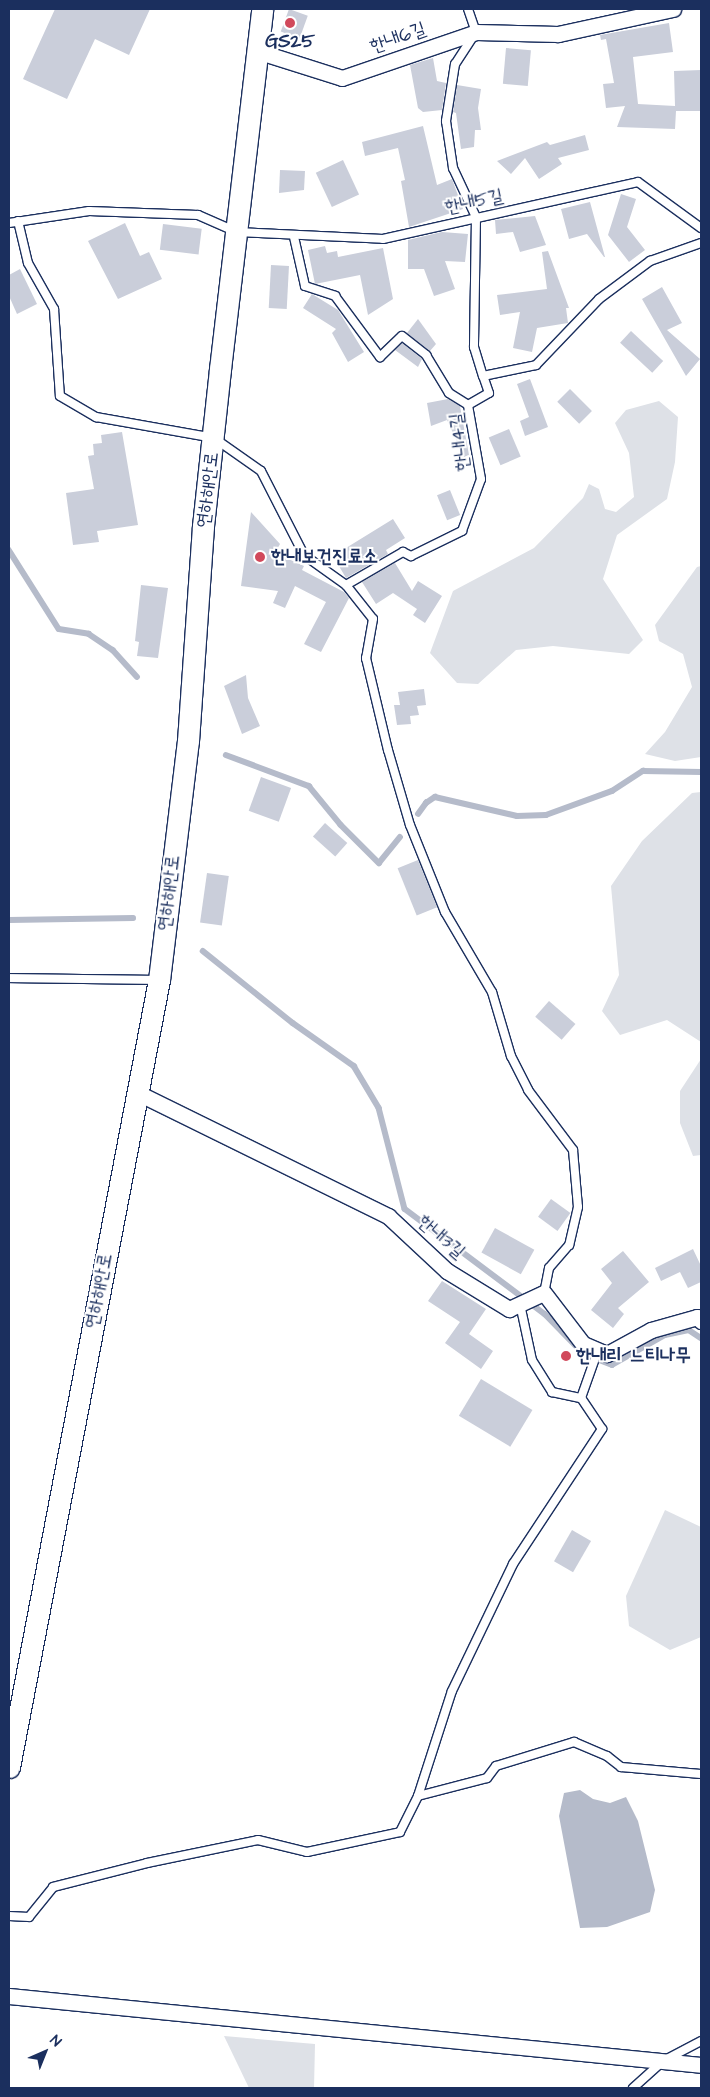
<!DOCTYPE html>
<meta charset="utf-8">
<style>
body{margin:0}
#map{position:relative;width:710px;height:2097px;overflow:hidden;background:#fff;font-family:"Architects Daughter","Poor Story",sans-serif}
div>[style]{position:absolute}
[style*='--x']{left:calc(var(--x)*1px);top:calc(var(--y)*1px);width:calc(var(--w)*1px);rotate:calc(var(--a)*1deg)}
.green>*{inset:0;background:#dee1e7}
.water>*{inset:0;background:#b5bbca}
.stream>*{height:5.5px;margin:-2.75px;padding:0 2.75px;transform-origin:2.75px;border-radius:2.75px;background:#b5bbca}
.building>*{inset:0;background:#caceda;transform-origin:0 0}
.roads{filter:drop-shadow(1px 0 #1b2f5e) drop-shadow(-1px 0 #1b2f5e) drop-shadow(0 1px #1b2f5e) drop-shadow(0 -1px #1b2f5e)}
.lane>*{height:8px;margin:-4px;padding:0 4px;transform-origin:4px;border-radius:4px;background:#fff}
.street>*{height:15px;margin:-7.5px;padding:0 7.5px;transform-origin:7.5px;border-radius:7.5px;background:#fff}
.secondary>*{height:21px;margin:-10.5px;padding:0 10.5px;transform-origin:10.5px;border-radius:10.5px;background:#fff}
.dots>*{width:14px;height:14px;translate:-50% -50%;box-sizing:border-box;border:2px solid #fff;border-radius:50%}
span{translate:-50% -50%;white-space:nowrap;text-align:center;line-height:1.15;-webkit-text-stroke:4px #fff;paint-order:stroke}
.street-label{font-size:19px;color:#1b2f5e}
.poi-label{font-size:19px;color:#1b2f5e;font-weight:700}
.left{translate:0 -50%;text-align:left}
.frame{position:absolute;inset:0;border:10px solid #1b2f5e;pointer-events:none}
.north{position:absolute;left:20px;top:2027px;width:50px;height:50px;-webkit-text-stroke:4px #fff;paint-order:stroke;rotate:44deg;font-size:14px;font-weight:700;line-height:20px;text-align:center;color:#1b2f5e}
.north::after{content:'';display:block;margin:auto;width:18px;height:22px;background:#1b2f5e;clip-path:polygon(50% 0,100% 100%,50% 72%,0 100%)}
</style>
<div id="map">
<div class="green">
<div style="clip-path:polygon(659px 401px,678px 417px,675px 462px,667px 499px,617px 535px,603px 579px,643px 640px,629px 654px,553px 646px,516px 650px,478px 684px,457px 683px,430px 653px,453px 591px,534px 548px,583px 498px,589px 484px,599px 489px,605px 509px,616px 512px,634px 497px,629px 453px,615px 423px,626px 410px)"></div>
<div style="clip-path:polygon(701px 566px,701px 757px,675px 761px,645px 754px,665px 732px,692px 687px,683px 654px,659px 641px,655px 625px,697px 567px)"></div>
<div style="clip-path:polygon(701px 792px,701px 1042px,667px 1020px,620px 1035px,602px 1011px,619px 975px,611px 886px,642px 841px,692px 793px)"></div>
<div style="clip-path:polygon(701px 1059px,701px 1155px,693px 1156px,680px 1123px,680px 1091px)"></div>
<div style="clip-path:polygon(665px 1510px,701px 1527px,701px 1637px,670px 1650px,629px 1626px,626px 1596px)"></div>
<div style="clip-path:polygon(224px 2036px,315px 2044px,314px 2088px,249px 2088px)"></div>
</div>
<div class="water">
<div style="clip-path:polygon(580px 1790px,593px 1799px,610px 1803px,626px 1797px,638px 1821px,655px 1890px,650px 1912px,607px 1927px,580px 1928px,559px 1816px,564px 1793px)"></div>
</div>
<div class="stream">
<div style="--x:9;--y:550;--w:93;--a:57.7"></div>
<div style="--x:59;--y:629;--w:30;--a:9"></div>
<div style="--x:89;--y:634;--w:29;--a:34"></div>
<div style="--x:113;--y:650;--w:36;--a:48"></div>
<div style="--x:226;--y:755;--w:89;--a:20.5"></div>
<div style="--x:309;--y:786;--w:50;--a:50.6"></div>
<div style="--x:341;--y:825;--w:54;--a:45"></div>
<div style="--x:379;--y:863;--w:33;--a:-51"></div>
<div style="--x:418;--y:814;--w:14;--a:-54"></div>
<div style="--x:426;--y:803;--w:11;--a:-34"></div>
<div style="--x:435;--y:797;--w:84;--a:13"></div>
<div style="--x:517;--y:816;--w:29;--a:-2"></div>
<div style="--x:546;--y:815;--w:70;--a:-20"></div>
<div style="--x:612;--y:791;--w:37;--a:-33"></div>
<div style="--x:643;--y:771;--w:58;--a:1"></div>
<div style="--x:9;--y:920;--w:124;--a:-0.9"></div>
<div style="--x:203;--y:951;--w:115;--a:38.7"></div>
<div style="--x:293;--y:1023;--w:75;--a:35.2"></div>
<div style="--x:354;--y:1066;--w:49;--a:59.2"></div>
<div style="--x:379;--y:1108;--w:104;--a:75.6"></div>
<div style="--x:405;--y:1209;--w:175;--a:36.9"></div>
<div style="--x:545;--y:1314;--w:56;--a:45.7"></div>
<div style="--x:584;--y:1354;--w:30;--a:21"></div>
<div style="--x:612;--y:1365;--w:61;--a:-29.5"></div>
<div style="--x:665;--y:1335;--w:25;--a:-12"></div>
<div style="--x:689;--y:1330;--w:14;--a:34"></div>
</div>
<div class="building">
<div style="clip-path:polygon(55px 9px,150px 9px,129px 55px,95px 39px,67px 99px,23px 79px)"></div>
<div style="left:289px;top:9px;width:20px;height:24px;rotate:20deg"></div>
<div style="clip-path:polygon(669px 23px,673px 52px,633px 57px,638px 104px,675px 106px,674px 71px,701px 70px,701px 111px,676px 111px,675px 129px,617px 127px,625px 106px,606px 108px,603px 84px,614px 83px,606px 39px,601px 40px,600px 35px)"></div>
<div style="left:506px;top:48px;width:25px;height:36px;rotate:5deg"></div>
<div style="clip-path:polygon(433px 58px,437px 81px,446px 83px,442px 110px,423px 112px,418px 108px,410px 65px)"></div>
<div style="clip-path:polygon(457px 85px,481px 89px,478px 108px,481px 130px,475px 130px,474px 147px,461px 149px,456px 113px,453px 112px)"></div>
<div style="clip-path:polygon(423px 126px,437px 185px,452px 179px,463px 209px,409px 227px,401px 181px,405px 180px,398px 148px,365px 156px,362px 142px)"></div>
<div style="clip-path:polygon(585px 135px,589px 150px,558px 158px,562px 164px,539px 179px,525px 158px,511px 174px,497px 161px,547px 142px,550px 145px)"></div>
<div style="left:343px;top:160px;width:38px;height:30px;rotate:65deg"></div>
<div style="clip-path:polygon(280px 170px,305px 171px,304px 190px,279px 193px)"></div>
<div style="clip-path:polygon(621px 194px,636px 199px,627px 227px,645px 250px,629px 262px,608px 235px)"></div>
<div style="clip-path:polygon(590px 202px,605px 257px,604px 257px,587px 234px,569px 239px,561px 209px)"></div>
<div style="clip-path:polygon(535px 216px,546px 245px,520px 252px,513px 232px,496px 234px,495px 220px)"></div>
<div style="clip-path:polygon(125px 223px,140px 256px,149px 252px,162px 279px,118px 299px,88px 241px)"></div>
<div style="left:163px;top:224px;width:39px;height:26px;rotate:7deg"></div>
<div style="clip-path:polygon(442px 232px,468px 234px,465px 262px,445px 261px,455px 289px,434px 296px,424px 269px,408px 269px,408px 240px)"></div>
<div style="clip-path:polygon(325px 246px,327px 253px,337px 251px,338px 257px,383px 248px,393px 299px,368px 315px,360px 275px,315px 284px,308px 250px)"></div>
<div style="clip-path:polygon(548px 251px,569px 308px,566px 308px,568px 323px,537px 328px,532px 352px,513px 348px,520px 312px,500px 315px,497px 295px,547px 289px,542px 252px)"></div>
<div style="left:271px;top:265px;width:18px;height:43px;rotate:3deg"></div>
<div style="clip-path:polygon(20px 269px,37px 304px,17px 314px,9px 296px,9px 275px)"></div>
<div style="clip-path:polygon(662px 287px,682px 323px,667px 330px,700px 359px,686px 376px,642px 299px)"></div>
<div style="clip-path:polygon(312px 294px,338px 310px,364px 352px,348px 362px,332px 333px,336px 329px,303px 308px)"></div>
<div style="clip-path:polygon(418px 319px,436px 344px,430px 351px,407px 333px)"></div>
<div style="left:631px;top:331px;width:44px;height:16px;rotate:43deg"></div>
<div style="clip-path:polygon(402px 343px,422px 359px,418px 367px,395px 350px)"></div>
<div style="clip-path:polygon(530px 379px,548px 427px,525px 436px,520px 421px,529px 417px,517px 384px)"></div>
<div style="left:570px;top:389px;width:31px;height:18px;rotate:45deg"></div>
<div style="clip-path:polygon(448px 399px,460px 406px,469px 455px,464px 457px,447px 420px,431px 426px,427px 403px)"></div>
<div style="left:509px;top:429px;width:30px;height:22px;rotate:67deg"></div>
<div style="clip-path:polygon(122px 432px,138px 525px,97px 531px,99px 542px,73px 545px,66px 493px,94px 489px,88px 456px,94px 455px,93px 444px,102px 443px,101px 435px)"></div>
<div style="left:450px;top:490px;width:27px;height:14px;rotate:68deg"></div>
<div style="clip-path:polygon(251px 512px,280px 544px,275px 553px,304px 566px,302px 570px,344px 592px,349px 598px,321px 652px,304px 644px,326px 602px,295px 586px,285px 608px,273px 603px,278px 591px,241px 586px)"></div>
<div style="clip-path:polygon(393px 519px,405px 538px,386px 550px,388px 554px,346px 578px,333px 556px)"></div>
<div style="clip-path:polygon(395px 563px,412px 591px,418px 581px,442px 596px,425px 623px,413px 615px,417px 609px,393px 593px,376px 604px,362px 582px)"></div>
<div style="clip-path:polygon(141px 585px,168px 588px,158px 658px,137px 656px,139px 642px,135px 641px)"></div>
<div style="clip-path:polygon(246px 675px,248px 698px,260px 726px,242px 734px,224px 686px)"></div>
<div style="clip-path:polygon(424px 689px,426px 705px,417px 706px,419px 715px,410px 716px,411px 724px,397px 725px,394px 705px,400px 705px,398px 692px)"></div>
<div style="left:261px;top:777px;width:32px;height:36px;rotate:20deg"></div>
<div style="left:325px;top:823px;width:30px;height:18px;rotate:42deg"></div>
<div style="left:418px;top:860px;width:51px;height:22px;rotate:68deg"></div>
<div style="left:207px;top:873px;width:22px;height:50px;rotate:8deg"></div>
<div style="left:549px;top:1001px;width:35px;height:21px;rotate:41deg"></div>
<div style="left:551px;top:1199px;width:24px;height:22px;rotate:36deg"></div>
<div style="left:495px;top:1228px;width:45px;height:28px;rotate:29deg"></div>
<div style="clip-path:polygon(693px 1249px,701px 1266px,701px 1282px,688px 1288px,680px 1272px,661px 1281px,655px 1268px)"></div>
<div style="clip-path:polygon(623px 1251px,649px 1282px,618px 1308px,624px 1314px,613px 1328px,591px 1310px,612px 1283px,601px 1269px)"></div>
<div style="clip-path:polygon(442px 1281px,486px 1309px,469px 1334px,493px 1351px,481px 1369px,445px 1343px,460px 1322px,428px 1301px)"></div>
<div style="left:481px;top:1379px;width:60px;height:43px;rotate:31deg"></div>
<div style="left:572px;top:1530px;width:22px;height:36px;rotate:30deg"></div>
</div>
<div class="roads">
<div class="lane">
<div style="--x:468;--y:9;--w:24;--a:71"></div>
<div style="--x:476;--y:32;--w:38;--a:123"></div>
<div style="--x:455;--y:64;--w:58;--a:99"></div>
<div style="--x:446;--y:121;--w:48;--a:81.5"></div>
<div style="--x:453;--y:168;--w:54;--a:64.9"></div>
<div style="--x:476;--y:217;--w:130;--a:90.9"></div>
<div style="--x:474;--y:347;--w:30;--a:73"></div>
<div style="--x:18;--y:221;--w:43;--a:76.6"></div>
<div style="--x:28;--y:263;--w:53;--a:60.5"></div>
<div style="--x:54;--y:309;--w:87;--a:86.1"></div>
<div style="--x:60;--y:396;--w:42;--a:30.3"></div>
<div style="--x:96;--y:417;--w:120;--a:10.1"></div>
<div style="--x:214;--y:438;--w:57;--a:35.1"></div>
<div style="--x:261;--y:471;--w:94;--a:62.9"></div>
<div style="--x:304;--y:555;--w:52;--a:35.5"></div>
<div style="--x:346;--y:585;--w:66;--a:-30.1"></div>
<div style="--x:403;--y:552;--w:9;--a:27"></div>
<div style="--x:411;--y:556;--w:57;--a:-26.1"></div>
<div style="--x:462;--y:531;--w:55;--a:-69.9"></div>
<div style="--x:481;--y:479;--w:75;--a:-100"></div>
<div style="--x:468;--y:405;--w:24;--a:-30"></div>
<div style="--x:489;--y:393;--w:18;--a:-109"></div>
<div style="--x:483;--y:376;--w:54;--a:-11.7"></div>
<div style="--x:536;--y:365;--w:91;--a:-46.3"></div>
<div style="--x:599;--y:299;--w:64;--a:-36.7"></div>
<div style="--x:650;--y:261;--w:54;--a:-19.4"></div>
<div style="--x:9;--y:223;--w:81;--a:-8.5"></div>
<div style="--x:89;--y:211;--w:109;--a:2.1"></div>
<div style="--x:198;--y:215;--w:43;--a:23.6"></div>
<div style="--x:237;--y:232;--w:146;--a:2.7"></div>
<div style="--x:383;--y:239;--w:261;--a:-12.6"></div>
<div style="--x:638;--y:182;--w:78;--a:36.1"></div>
<div style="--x:294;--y:237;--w:50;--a:77.3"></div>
<div style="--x:305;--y:286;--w:32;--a:18"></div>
<div style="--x:335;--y:296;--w:76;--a:53.6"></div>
<div style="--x:380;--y:357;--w:30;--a:-44"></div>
<div style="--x:402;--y:336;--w:31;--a:38"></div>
<div style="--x:426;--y:355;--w:44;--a:58.8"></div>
<div style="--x:449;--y:393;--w:22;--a:32"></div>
<div style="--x:346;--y:585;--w:43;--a:51.5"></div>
<div style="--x:373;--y:619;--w:40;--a:100"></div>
<div style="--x:366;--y:658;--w:95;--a:76.6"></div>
<div style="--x:388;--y:750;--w:78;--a:73.7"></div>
<div style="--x:410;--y:825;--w:94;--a:68.1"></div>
<div style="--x:445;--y:912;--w:93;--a:59.6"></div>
<div style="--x:492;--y:992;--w:67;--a:73.5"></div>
<div style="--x:511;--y:1056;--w:38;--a:63"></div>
<div style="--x:528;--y:1090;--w:75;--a:53.1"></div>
<div style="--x:573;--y:1150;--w:57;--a:85"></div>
<div style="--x:578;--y:1207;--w:39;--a:103"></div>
<div style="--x:569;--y:1245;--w:30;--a:131"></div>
<div style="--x:549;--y:1268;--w:25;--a:101"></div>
<div style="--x:9;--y:978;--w:148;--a:0.8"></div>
<div style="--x:520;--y:1304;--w:57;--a:77.9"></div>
<div style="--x:532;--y:1360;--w:38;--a:58"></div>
<div style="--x:552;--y:1392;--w:30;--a:12"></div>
<div style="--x:418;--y:1796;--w:71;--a:-14.6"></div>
<div style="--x:487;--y:1778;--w:15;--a:-53"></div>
<div style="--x:496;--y:1766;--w:82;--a:-17.1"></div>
<div style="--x:574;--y:1742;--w:36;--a:23"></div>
<div style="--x:607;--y:1756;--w:18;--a:38"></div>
<div style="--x:621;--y:1767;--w:80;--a:5"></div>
<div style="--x:9;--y:1916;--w:20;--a:3"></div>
<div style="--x:29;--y:1917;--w:38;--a:-51"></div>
<div style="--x:53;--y:1887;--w:97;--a:-14.3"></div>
<div style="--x:147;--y:1863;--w:113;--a:-11.7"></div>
<div style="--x:258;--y:1840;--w:50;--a:13.8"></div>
<div style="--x:307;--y:1852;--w:95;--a:-12.1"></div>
<div style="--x:400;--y:1832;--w:40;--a:-63.4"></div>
<div style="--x:418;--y:1796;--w:110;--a:-72.1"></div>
<div style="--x:452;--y:1691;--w:141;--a:-64.3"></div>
<div style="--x:513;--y:1564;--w:162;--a:-56.6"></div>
<div style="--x:602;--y:1429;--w:37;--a:-124"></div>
<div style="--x:581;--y:1398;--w:51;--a:-70.5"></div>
<div style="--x:633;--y:2088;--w:40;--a:-42"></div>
<div style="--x:663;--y:2061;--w:43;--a:-27.8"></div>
</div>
<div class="street">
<div style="--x:257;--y:51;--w:89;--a:17.6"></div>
<div style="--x:342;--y:78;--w:142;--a:-18.9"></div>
<div style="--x:476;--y:32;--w:82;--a:1.4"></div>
<div style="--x:558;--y:34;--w:118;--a:-12.3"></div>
<div style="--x:138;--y:1093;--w:279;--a:26.2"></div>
<div style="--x:388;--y:1216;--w:81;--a:43"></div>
<div style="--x:447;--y:1271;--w:73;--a:31.5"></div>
<div style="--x:509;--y:1309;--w:38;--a:-25"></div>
<div style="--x:544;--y:1293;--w:64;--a:52.6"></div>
<div style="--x:583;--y:1344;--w:26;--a:23"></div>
<div style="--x:607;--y:1354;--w:50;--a:-28.6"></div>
<div style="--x:651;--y:1330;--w:48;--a:-15.8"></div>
<div style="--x:697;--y:1317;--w:6;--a:45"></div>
<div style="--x:9;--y:1996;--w:695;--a:5.69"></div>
</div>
<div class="secondary">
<div style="--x:9;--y:1767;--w:801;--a:-79.21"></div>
<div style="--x:159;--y:980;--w:241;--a:-83.1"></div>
<div style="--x:188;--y:741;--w:216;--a:-86"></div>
<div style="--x:203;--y:526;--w:158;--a:-83.8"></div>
<div style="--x:220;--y:369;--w:362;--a:-83.3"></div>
</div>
</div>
<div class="dots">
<div style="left:290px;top:23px;background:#d1495b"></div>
<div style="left:260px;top:557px;background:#d1495b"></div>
<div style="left:566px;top:1356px;background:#d1495b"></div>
</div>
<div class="street-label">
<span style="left:398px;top:38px;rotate:-19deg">한내6길</span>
<span style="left:474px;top:202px;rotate:-12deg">한내5길</span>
<span style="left:460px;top:442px;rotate:-97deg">한내4길</span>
<span style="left:208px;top:490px;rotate:-83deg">연하해안로</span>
<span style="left:169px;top:893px;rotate:-83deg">연하해안로</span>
<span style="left:441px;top:1237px;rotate:41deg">한내3길</span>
<span style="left:99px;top:1291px;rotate:-79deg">연하해안로</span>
</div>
<div class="poi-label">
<span style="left:290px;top:42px">GS25</span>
<span class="left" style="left:271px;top:557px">한내보건진료소</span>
<span class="left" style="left:576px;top:1356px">한내리 느티나무</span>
</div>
<div class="frame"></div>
<div class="north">N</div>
</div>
